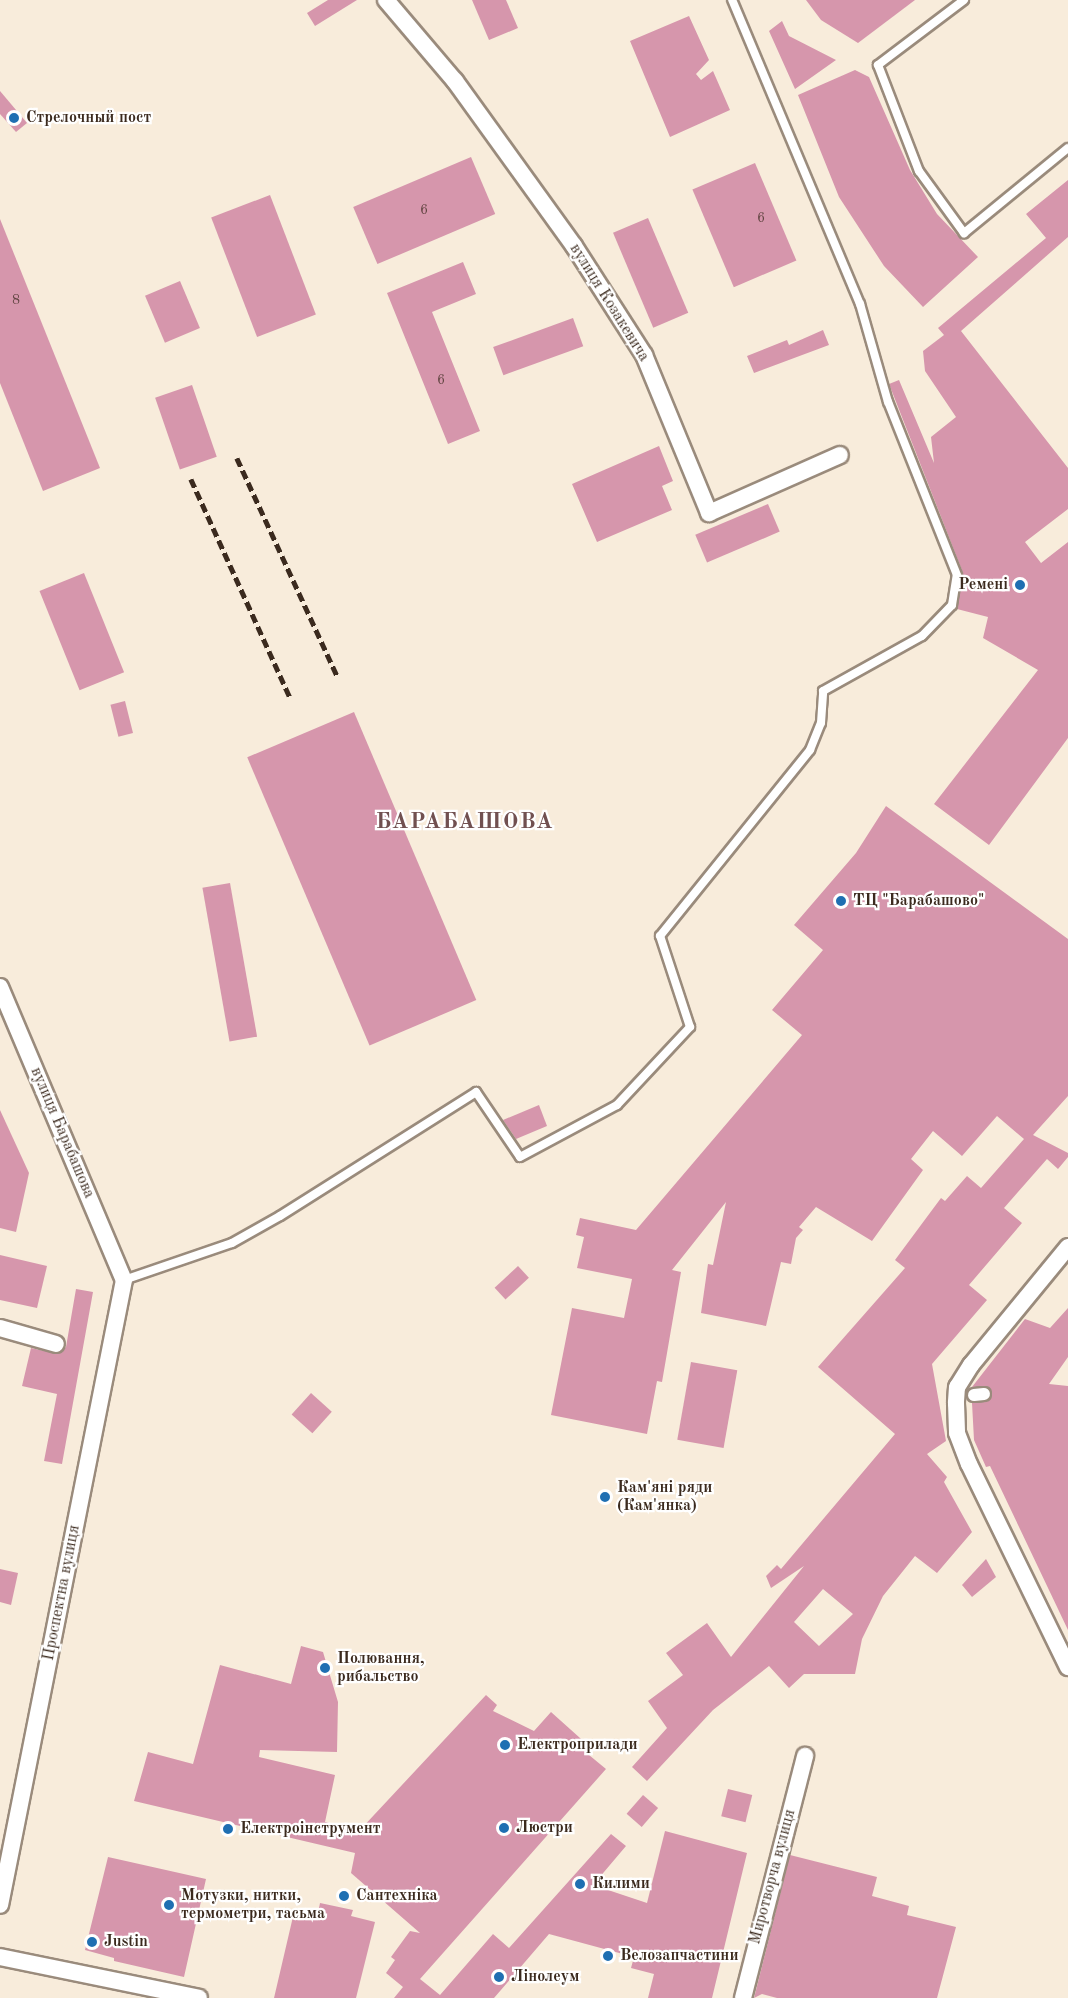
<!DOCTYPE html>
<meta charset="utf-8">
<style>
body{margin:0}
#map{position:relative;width:1068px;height:1998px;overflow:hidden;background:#f8ecdb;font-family:"Old Standard TT",serif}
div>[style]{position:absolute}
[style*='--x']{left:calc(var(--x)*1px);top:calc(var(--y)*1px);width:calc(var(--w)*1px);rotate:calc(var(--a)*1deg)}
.building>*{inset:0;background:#d696ac;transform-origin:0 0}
.roads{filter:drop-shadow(2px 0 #9a8b7c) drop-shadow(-2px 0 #9a8b7c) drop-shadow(0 2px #9a8b7c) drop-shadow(0 -2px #9a8b7c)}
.service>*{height:8px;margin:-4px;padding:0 4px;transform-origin:4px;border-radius:4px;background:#fff}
.pedestrian>*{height:12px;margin:-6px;padding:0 6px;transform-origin:6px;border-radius:6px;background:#fff}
.minor>*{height:16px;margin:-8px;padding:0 8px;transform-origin:8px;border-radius:8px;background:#fff}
.rail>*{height:4.5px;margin-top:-2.25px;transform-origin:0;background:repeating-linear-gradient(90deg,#3b2a1e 0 9px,transparent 0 13.5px)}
.dots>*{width:16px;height:16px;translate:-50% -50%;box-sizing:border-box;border:3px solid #fff;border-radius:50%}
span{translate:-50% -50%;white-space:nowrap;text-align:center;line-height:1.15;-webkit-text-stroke:4.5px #fff;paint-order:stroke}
.number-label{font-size:14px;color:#624542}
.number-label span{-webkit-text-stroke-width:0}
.poi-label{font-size:16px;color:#3b2a1e;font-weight:700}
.left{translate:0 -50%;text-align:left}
.right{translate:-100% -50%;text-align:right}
.street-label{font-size:16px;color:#3b2a1e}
.district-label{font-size:22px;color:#715050;font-weight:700;letter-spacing:1.5px}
</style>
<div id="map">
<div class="building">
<div style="clip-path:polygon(328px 0,357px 0,315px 26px,307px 13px)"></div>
<div style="clip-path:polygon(472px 0,506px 0,518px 28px,489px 40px)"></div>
<div style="clip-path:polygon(806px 0,915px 0,858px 43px,821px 20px)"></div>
<div style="clip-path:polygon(689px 16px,709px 60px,696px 74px,701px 80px,713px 71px,730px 110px,670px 137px,630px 41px)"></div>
<div style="clip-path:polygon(782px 21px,789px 36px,836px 60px,795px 89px,769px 31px)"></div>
<div style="clip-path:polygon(855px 70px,869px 77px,910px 170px,937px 214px,978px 257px,923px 307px,884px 266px,839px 197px,798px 95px)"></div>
<div style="clip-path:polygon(0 91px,27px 123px,16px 132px,0 114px)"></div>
<div style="left:471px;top:157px;width:62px;height:128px;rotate:67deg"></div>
<div style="left:755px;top:163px;width:106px;height:68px;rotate:67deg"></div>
<div style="clip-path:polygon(1068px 180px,1068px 237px,961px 331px,1068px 468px,1068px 509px,1025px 542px,1041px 563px,1068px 542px,1068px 738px,989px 845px,934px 804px,1038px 670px,983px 638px,988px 617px,957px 609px,963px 573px,889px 384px,899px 380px,934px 463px,931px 437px,956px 417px,925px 371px,923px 351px,944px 335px,938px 328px,1046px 238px,1026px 214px)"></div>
<div style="left:270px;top:195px;width:128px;height:63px;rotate:69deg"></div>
<div style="left:648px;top:218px;width:103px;height:38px;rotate:67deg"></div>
<div style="clip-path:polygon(0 219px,100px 468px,43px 491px,0 383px)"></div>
<div style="clip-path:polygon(463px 262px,476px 294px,432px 312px,480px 431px,448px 444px,387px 293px)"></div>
<div style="left:180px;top:281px;width:51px;height:38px;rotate:67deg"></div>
<div style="left:573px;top:318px;width:30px;height:85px;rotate:70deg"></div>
<div style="clip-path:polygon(823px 330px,829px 345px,754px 373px,747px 356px,787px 340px,789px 345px)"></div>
<div style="left:192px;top:385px;width:76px;height:39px;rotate:71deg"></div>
<div style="clip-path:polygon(659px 446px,673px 481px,662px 486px,672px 510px,597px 542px,572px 484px)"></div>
<div style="left:768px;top:504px;width:30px;height:79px;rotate:67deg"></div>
<div style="left:84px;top:573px;width:107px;height:48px;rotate:68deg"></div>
<div style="left:125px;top:701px;width:33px;height:15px;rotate:76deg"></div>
<div style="left:354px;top:712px;width:313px;height:116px;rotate:67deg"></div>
<div style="clip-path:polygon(evenodd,886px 806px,1068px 939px,1068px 1096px,1033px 1135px,1068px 1153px,1068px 1157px,1058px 1169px,1047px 1159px,1004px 1208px,1022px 1223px,969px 1285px,987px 1300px,932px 1364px,946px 1441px,927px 1454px,947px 1477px,944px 1482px,972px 1532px,937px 1573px,915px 1556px,883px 1596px,862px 1639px,855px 1674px,804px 1674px,789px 1688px,769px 1666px,713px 1710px,647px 1781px,632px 1767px,667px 1728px,648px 1701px,683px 1675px,666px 1653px,707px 1623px,731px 1657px,804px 1566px,771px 1588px,766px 1576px,777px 1565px,781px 1569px,895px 1434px,818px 1367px,905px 1268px,895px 1260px,941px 1198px,945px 1201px,967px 1176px,981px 1188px,1024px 1139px,997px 1116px,962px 1156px,933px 1131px,911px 1159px,923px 1170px,872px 1241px,816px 1207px,799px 1227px,803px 1230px,796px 1238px,791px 1264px,781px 1262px,766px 1326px,701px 1313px,708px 1264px,713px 1265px,726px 1202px,672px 1270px,681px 1272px,662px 1382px,657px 1381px,647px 1434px,551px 1415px,572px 1308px,624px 1318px,632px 1279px,577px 1268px,584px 1237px,576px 1235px,580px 1218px,636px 1230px,802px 1035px,772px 1010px,823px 950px,794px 925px,856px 853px,886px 806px,823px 1589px,853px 1614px,819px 1646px,794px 1622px,823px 1589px)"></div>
<div style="left:230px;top:883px;width:156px;height:28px;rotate:80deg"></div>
<div style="clip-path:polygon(539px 1105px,547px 1126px,516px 1139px,503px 1120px)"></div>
<div style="clip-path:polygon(0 1110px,29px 1173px,16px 1232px,0 1228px)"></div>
<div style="clip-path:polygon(0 1255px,47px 1266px,37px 1308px,0 1300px)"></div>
<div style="left:518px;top:1266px;width:16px;height:32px;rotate:47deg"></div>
<div style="clip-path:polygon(76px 1289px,93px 1292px,62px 1464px,44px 1461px,57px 1394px,22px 1386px,31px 1348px,58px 1354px,66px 1347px)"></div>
<div style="clip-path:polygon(1068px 1308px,1068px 1357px,1049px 1384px,1068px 1386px,1068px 1630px,990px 1466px,986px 1467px,974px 1440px,972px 1403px,991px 1398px,988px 1387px,972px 1387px,1025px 1319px,1050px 1328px)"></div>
<div style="left:691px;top:1362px;width:47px;height:79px;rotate:10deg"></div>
<div style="left:311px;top:1393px;width:28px;height:29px;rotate:42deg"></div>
<div style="clip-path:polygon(986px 1559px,996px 1577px,972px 1597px,962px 1585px)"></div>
<div style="clip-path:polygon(0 1569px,18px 1573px,11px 1605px,0 1602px)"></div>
<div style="clip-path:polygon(301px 1646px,323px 1652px,338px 1702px,337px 1752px,260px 1750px,259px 1757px,335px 1775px,325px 1822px,360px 1830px,486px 1695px,497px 1705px,493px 1711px,534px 1731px,551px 1712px,580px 1738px,592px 1752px,589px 1755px,606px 1769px,420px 1979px,440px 1995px,493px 1934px,509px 1948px,611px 1834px,626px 1846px,593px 1885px,647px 1903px,665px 1831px,747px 1853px,712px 1998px,648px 1998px,654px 1974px,631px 1968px,634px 1957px,549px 1934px,494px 1998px,394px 1998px,403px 1987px,386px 1973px,395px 1960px,391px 1957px,410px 1931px,420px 1933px,351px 1873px,355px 1853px,134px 1801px,148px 1752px,193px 1764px,220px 1665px,291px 1684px)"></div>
<div style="left:728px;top:1789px;width:25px;height:28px;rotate:14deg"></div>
<div style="left:643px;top:1795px;width:20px;height:25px;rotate:41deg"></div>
<div style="clip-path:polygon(790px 1855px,877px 1877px,872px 1896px,909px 1906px,907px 1915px,956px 1927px,937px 1998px,777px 1998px,762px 1994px,754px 1998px)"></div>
<div style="clip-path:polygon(108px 1857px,206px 1879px,184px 1977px,114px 1961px,114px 1958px,85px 1950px)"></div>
<div style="clip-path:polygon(320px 1903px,353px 1910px,351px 1916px,375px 1922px,356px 1998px,274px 1998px,295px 1908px,318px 1913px)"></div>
</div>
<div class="roads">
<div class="service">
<div style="--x:964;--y:0;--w:108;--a:142.9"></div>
<div style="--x:878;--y:65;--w:114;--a:68.9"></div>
<div style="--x:919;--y:171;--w:77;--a:54"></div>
<div style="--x:964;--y:233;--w:134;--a:-39.3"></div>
<div style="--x:124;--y:1280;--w:114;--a:-18.9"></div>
<div style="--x:232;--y:1243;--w:55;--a:-29.4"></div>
<div style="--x:280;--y:1216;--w:232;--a:-32.3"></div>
<div style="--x:476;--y:1092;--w:78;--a:55.9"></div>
<div style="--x:520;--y:1157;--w:110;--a:-28.2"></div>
<div style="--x:617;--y:1105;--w:107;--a:-46.9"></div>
<div style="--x:690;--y:1027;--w:96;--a:-108.2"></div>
<div style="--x:660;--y:936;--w:239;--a:-51.1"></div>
<div style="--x:810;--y:750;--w:29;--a:-68"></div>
<div style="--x:821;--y:723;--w:32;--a:-86"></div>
<div style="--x:823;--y:691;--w:113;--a:-29.1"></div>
<div style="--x:922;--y:636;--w:43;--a:-45.9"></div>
<div style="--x:952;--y:605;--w:30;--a:-81"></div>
<div style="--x:957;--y:575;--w:186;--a:-111.7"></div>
<div style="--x:888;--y:402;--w:102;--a:-105.9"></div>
<div style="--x:860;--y:304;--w:330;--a:-112.8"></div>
</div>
<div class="pedestrian">
<div style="--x:974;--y:1395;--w:10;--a:-6"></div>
</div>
<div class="minor">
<div style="--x:386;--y:0;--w:106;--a:49.6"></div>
<div style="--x:455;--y:81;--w:203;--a:54.2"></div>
<div style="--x:574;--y:246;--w:130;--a:57.3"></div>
<div style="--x:644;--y:355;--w:171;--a:67.6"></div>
<div style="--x:709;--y:513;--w:143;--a:-23.9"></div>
<div style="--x:0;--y:987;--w:318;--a:67.1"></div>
<div style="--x:124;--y:1280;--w:637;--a:101.22"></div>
<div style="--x:1068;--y:1247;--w:153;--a:129.4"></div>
<div style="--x:971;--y:1365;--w:26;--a:122"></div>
<div style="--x:957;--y:1387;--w:16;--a:94"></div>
<div style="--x:956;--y:1403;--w:30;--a:88"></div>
<div style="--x:957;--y:1433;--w:33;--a:69"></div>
<div style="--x:969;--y:1464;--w:226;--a:64"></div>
<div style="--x:0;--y:1328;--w:58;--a:15.9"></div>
<div style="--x:0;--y:1957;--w:203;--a:11.6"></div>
<div style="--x:743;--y:1998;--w:250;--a:-75.6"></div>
</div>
</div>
<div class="rail">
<div style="--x:237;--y:458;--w:242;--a:65.3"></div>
<div style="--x:191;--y:479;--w:242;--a:65.6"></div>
</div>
<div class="dots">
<div style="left:14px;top:118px;background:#1f6fb2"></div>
<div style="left:1020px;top:585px;background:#1f6fb2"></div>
<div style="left:841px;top:901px;background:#1f6fb2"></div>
<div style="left:605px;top:1497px;background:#1f6fb2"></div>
<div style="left:325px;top:1668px;background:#1f6fb2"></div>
<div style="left:505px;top:1745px;background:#1f6fb2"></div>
<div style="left:504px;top:1828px;background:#1f6fb2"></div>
<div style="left:228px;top:1829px;background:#1f6fb2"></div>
<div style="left:580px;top:1884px;background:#1f6fb2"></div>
<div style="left:344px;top:1896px;background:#1f6fb2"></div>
<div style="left:169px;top:1905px;background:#1f6fb2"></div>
<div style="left:92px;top:1942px;background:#1f6fb2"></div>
<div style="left:608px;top:1956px;background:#1f6fb2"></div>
<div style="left:499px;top:1977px;background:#1f6fb2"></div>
</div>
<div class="number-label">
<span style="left:424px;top:210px">6</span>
<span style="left:761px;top:218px">6</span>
<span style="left:16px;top:300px">8</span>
<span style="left:441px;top:380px">6</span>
</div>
<div class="poi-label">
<span class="left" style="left:26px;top:118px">Стрелочный пост</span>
<span class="right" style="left:1008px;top:585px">Ремені</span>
<span class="left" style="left:853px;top:901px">ТЦ "Барабашово"</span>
<span class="left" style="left:617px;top:1497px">Кам'яні ряди<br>(Кам'янка)</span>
<span class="left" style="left:337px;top:1668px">Полювання,<br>рибальство</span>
<span class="left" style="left:517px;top:1745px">Електроприлади</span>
<span class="left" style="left:516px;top:1828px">Люстри</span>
<span class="left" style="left:240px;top:1829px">Електроінструмент</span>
<span class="left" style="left:592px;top:1884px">Килими</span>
<span class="left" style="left:181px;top:1905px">Мотузки, нитки,<br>термометри, тасьма</span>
<span class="left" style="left:356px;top:1896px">Сантехніка</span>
<span class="left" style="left:104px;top:1942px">Justin</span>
<span class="left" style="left:620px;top:1956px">Велозапчастини</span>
<span class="left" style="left:511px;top:1977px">Лінолеум</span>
</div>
<div class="street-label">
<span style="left:609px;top:303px;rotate:58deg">вулиця Козакевича</span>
<span style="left:62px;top:1133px;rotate:67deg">вулиця Барабашова</span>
<span style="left:62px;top:1593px;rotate:-79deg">Проспектна вулиця</span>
<span style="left:773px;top:1877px;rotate:-75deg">Миротворча вулиця</span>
</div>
<div class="district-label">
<span style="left:465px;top:823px">БАРАБАШОВА</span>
</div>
</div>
